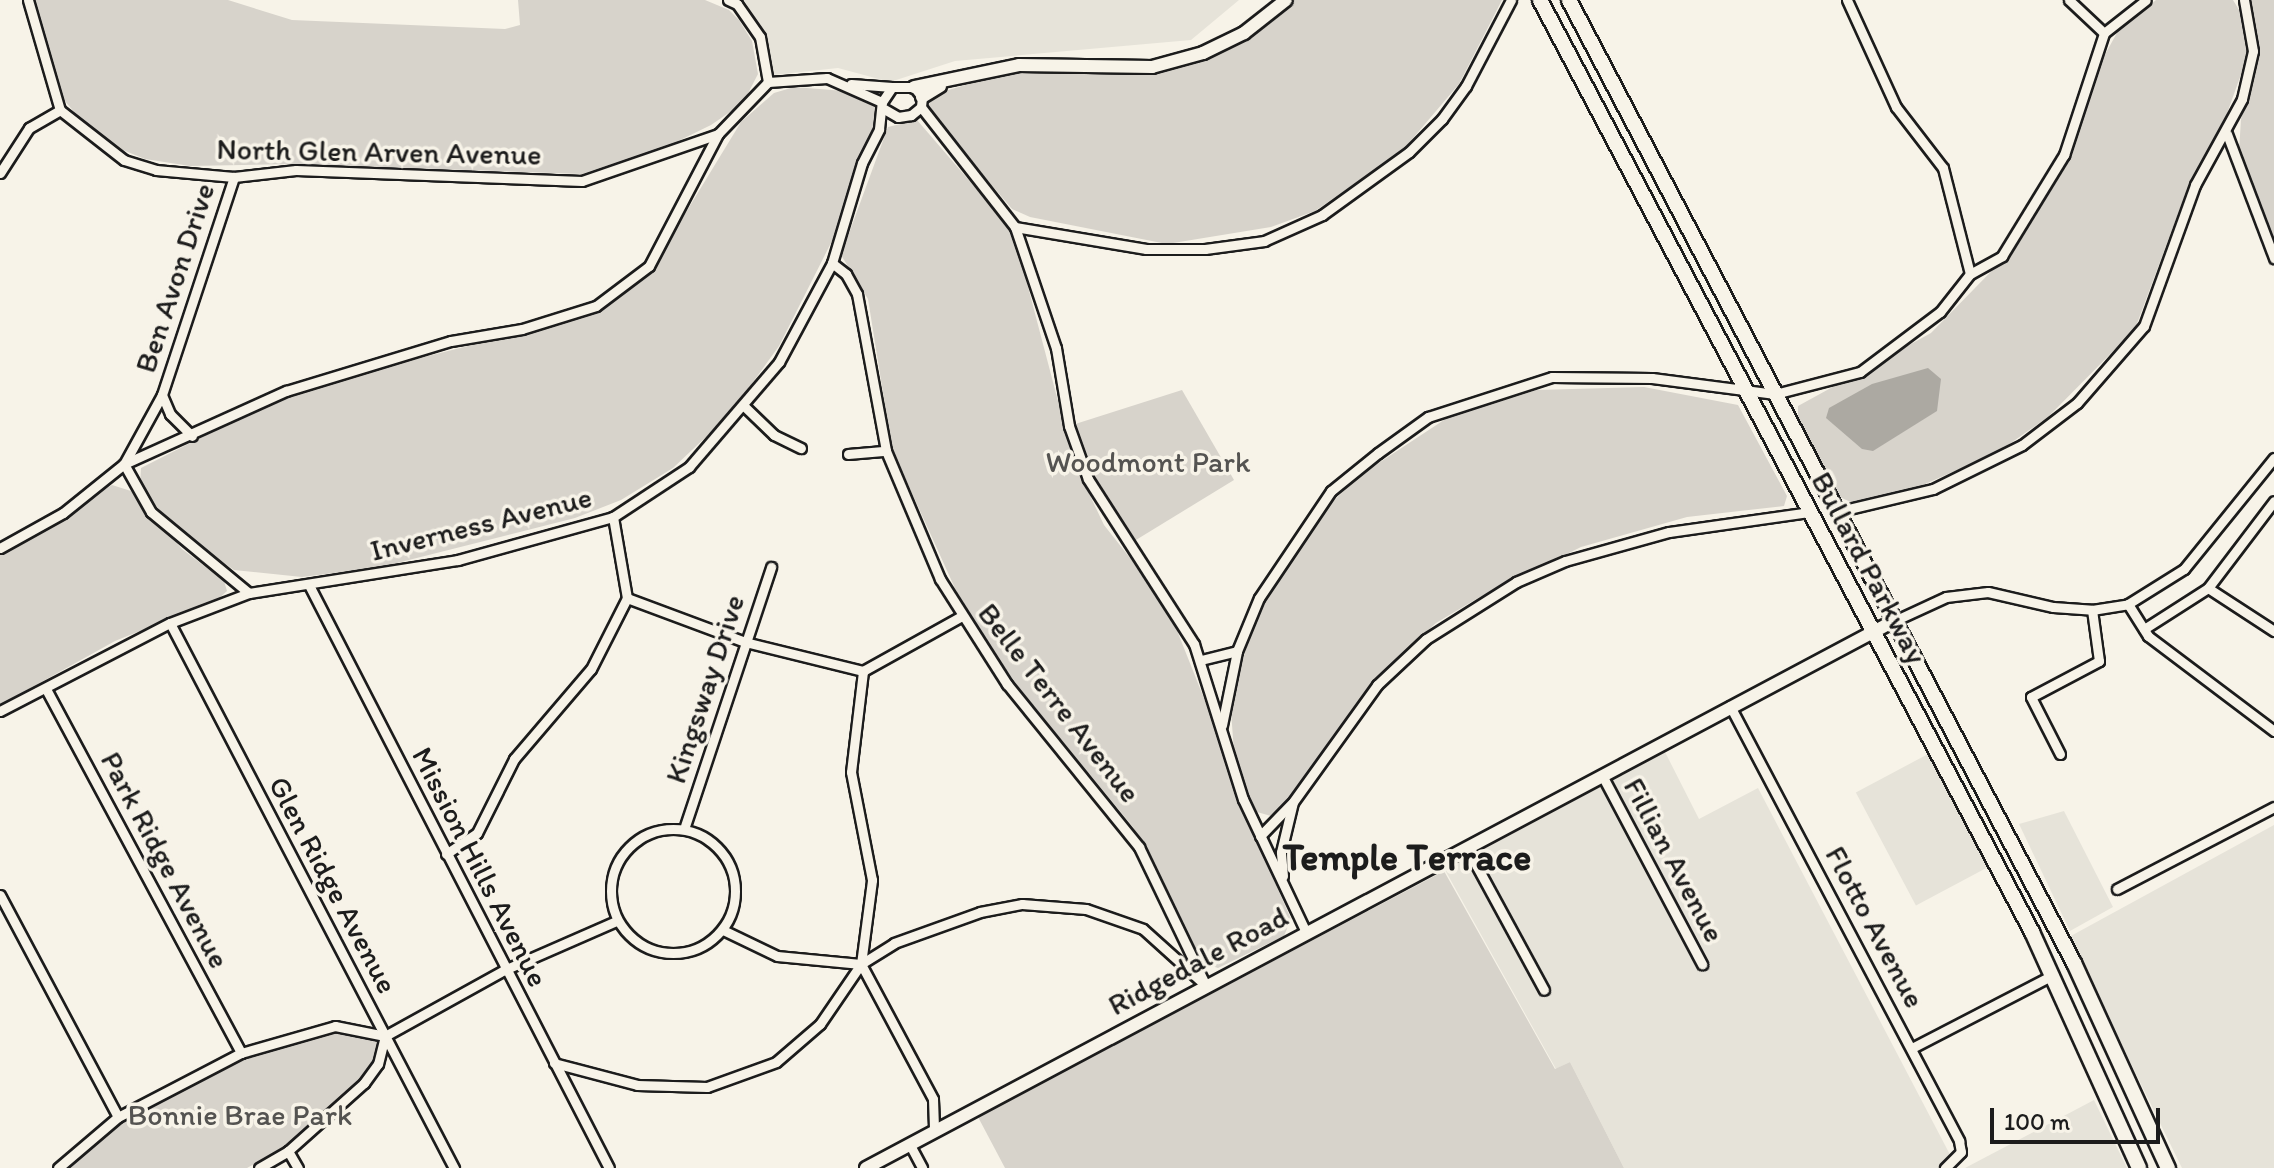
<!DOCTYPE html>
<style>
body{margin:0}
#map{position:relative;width:2274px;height:1168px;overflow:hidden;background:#f7f3e8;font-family:Itim,sans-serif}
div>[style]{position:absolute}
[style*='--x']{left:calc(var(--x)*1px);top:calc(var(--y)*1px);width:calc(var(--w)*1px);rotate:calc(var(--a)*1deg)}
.built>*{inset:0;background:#e6e3d9;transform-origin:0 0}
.green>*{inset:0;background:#d7d3cb}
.water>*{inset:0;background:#aca9a2}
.roads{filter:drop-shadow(2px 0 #1c1c1c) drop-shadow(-2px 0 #1c1c1c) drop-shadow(0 2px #1c1c1c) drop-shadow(0 -2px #1c1c1c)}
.street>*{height:9px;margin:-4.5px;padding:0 4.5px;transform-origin:4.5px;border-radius:4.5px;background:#f7f3e8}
.street>.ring{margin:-4.5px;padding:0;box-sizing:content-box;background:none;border:9px solid #f7f3e8;border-radius:50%}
.secondary>*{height:12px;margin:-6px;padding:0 6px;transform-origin:6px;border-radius:6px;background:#f7f3e8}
.primary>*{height:14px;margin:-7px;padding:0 7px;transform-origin:7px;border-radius:7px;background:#f7f3e8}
span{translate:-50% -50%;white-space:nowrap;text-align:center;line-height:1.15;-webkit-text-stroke:7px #f7f3e8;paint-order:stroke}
.street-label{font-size:30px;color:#1c1c1c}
.park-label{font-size:30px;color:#545351}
.district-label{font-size:38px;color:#1c1c1c;font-weight:700}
.scale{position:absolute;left:1990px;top:1108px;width:170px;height:36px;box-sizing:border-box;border:4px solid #1c1c1c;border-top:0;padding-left:10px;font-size:24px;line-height:28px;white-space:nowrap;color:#1c1c1c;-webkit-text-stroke:6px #f7f3e8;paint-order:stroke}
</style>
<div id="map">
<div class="built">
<div style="clip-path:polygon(744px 0,1239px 0,1191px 40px,955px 61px,890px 82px,838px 68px,773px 75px,766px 36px)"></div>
<div style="clip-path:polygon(1665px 752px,1699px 819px,1758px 788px,1957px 1168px,1624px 1168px,1570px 1062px,1556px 1069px,1445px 870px)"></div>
<div style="left:1930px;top:753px;width:128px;height:84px;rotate:62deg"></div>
<div style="clip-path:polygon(2064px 811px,2113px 907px,2070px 931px,2019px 824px)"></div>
<div style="clip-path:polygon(2274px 825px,2274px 1168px,2182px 1168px,2069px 937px)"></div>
<div style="clip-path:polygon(2094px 1100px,2127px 1168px,1965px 1168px)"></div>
</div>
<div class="green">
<div style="clip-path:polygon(35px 0,228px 0,292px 20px,505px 29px,520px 25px,518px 0,705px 0,729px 10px,739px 20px,752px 41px,758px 74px,743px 103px,711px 125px,670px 145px,582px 174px,291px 164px,190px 166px,145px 159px,113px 146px,81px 120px,64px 100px)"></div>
<div style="clip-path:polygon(1294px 0,1502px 0,1459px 84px,1402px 151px,1315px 211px,1271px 227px,1167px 244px,1030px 217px,1012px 209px,928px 110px,931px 95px,1014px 71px,1141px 73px,1202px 61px,1247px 40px)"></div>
<div style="clip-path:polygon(2156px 0,2233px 0,2247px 23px,2248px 55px,2221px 130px,2189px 184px,2135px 329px,2048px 417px,1998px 452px,1916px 488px,1850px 502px,1838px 496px,1798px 417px,1798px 406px,1931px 333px,2018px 244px,2072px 152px,2097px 69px,2118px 31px)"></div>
<div style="clip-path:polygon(2248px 0,2274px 0,2274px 246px,2239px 151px,2241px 119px,2257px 66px)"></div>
<div style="clip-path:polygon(794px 87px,857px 92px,873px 99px,880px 110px,837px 231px,779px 346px,730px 414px,673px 468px,621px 500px,575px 518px,381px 567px,302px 577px,234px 570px,177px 531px,140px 486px,141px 468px,265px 405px,384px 367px,580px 318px,617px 297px,652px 268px,741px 122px,774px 93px)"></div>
<div style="clip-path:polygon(917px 120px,1004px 221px,1017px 245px,1074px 462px,1104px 525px,1149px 582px,1176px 628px,1217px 731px,1233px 787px,1291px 919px,1284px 936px,1218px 968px,1203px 963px,1133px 827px,1020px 689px,968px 617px,892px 449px,868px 299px,841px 255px,888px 127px)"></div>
<div style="clip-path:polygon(1644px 387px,1738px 405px,1787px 496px,1784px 506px,1687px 517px,1581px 547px,1478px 598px,1436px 623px,1373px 680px,1285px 803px,1271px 816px,1257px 812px,1235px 765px,1230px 698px,1260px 607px,1313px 521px,1359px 476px,1447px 418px,1536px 390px)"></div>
<div style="clip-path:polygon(1182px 390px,1234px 480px,1131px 543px,1105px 513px,1069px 426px)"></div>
<div style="clip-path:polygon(112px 485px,131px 491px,182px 549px,224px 581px,227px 591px,217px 600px,115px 641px,0 705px,0 554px)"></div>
<div style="clip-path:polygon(1444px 871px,1555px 1069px,1570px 1062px,1624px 1168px,1005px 1168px,978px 1117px)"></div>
<div style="clip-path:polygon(335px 1031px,374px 1037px,379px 1042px,375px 1060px,362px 1079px,286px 1146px,247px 1168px,66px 1168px,121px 1122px,242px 1060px)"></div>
</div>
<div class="water">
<div style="clip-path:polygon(1928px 368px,1941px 379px,1937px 411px,1873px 451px,1862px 449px,1826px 418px,1829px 408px,1872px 384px)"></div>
</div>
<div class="roads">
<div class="street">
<div style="--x:28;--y:0;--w:115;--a:73.8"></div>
<div style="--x:60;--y:110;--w:81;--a:38"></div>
<div style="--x:124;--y:160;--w:34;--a:17"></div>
<div style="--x:156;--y:170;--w:78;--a:5.1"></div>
<div style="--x:234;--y:177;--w:62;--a:-6.4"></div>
<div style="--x:296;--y:170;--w:286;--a:2.2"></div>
<div style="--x:582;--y:181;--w:144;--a:-19.1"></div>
<div style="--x:718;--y:134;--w:72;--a:-46.1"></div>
<div style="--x:768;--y:82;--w:59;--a:-3.9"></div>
<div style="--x:827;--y:78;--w:60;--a:23.6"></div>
<div style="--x:728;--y:0;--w:10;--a:24"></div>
<div style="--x:737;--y:4;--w:40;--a:55.1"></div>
<div style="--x:760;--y:37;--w:46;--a:79.9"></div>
<div style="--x:1847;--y:0;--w:118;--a:65.4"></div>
<div style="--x:1896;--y:107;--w:77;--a:52.4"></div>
<div style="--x:1943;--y:168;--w:109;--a:75.7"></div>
<div style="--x:2069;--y:0;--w:48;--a:43.3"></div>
<div style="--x:851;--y:84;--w:41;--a:4.2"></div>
<div style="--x:921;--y:107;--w:152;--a:51.9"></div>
<div style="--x:1015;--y:227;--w:128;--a:71.3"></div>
<div style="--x:1056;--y:348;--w:79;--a:80.5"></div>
<div style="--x:1069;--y:426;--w:56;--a:70.3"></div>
<div style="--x:1088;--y:479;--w:196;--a:57.3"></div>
<div style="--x:1194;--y:644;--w:163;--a:72.5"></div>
<div style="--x:1243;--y:799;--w:147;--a:64.7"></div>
<div style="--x:2227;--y:134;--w:133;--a:69.2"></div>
<div style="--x:0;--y:173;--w:54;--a:-57.2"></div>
<div style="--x:29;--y:128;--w:36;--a:-30"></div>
<div style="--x:234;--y:177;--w:230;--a:108.3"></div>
<div style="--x:162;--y:395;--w:79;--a:118.8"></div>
<div style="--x:124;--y:464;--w:55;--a:60.6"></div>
<div style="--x:151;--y:512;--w:127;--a:39.6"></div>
<div style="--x:1015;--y:227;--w:133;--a:9.5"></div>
<div style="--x:1146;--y:249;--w:59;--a:0"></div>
<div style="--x:1205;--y:249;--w:60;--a:-7.7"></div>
<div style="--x:1264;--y:241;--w:64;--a:-24.1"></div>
<div style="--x:1322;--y:215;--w:107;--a:-35.9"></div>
<div style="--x:1409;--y:152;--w:47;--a:-45"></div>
<div style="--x:1442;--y:119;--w:41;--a:-54"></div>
<div style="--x:1466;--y:86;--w:97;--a:-62.4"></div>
<div style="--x:832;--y:263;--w:18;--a:38"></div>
<div style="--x:846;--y:274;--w:23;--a:61"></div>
<div style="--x:857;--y:294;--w:160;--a:79.5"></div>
<div style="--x:886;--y:451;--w:139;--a:67.1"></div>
<div style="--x:940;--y:579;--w:125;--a:57.5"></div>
<div style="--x:1007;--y:684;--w:210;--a:51"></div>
<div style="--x:1139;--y:847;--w:154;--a:64.3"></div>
<div style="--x:162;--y:395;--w:21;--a:67"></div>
<div style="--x:170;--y:414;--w:31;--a:45"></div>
<div style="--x:745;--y:407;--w:40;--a:44"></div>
<div style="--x:774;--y:435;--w:30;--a:26"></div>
<div style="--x:848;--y:454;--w:38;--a:-5"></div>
<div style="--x:1836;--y:512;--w:100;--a:-13.3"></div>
<div style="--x:1933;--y:489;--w:99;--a:-26.3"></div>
<div style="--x:2022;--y:445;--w:69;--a:-37.4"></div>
<div style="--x:2077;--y:403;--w:102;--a:-49"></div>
<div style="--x:2144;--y:326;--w:150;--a:-70.1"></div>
<div style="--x:2195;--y:185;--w:98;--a:-61.3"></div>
<div style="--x:2242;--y:99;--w:49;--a:-77.1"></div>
<div style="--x:2253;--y:51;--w:52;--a:-100"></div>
<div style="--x:613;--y:517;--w:82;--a:80.2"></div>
<div style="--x:627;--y:598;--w:126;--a:20.4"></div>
<div style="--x:745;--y:642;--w:122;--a:13.8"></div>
<div style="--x:0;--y:548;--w:72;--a:-29.1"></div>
<div style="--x:63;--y:513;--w:78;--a:-38.8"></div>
<div style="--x:124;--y:464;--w:178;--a:-24.3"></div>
<div style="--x:286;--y:391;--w:172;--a:-16.9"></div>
<div style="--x:451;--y:341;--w:72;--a:-9.6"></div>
<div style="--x:522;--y:329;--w:77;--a:-17.3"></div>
<div style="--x:596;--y:306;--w:66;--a:-37"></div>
<div style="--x:649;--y:266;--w:149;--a:-62.4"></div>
<div style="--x:310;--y:587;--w:653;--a:62.77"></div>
<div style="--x:2208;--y:588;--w:79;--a:33.1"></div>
<div style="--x:2128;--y:604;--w:38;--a:58"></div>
<div style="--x:2148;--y:636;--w:158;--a:37"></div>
<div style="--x:1894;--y:621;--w:57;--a:-24.8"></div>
<div style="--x:1946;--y:597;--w:42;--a:-6.8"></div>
<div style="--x:1988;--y:592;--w:67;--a:13"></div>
<div style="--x:2053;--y:607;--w:39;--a:4"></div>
<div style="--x:2092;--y:610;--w:36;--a:-9"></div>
<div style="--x:2128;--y:604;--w:66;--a:-32"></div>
<div style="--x:2184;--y:569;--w:143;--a:-51"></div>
<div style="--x:170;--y:623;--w:615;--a:62.48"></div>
<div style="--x:2144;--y:629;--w:76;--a:-32.6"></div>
<div style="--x:2208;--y:588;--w:109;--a:-52.8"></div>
<div style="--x:1201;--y:660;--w:37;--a:-14"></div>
<div style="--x:46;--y:689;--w:413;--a:61.8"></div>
<div style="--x:1730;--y:706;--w:492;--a:62.2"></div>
<div style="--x:1959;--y:1141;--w:11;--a:80"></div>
<div style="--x:1961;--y:1152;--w:23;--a:135"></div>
<div style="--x:0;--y:711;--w:191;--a:-27.4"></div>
<div style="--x:170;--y:623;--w:85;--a:-20.8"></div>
<div style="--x:249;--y:593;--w:212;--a:-9"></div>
<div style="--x:458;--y:560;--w:161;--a:-15.5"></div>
<div style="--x:613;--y:517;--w:91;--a:-33.3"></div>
<div style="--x:689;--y:467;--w:138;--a:-49.4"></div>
<div style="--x:779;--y:362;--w:112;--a:-61.8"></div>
<div style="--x:832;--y:263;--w:104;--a:-73.3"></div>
<div style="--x:862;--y:163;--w:38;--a:-63"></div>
<div style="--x:879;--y:129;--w:27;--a:-84"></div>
<div style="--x:882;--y:102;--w:18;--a:-56"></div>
<div style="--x:892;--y:87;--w:22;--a:0"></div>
<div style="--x:914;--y:87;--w:13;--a:51"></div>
<div style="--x:922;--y:97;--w:10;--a:96"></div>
<div style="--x:921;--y:107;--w:13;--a:141"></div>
<div style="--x:911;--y:115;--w:13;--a:171"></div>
<div style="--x:898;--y:117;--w:16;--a:-150"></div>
<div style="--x:1222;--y:725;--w:76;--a:-78.5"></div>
<div style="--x:1237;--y:651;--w:57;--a:-67.5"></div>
<div style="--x:1259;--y:598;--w:129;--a:-56.1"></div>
<div style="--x:1331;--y:491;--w:60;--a:-39"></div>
<div style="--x:1378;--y:453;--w:62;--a:-35.8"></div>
<div style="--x:1428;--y:417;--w:130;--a:-17.9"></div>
<div style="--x:1552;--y:377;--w:100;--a:0.6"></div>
<div style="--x:1652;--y:378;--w:124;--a:7.4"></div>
<div style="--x:1775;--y:394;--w:88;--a:-14.5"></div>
<div style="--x:1860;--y:372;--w:100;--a:-36.9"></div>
<div style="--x:1940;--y:312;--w:48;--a:-51.7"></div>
<div style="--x:1970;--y:274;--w:37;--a:-29"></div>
<div style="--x:2002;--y:256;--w:119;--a:-58.5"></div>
<div style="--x:2064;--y:155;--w:128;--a:-71.8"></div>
<div style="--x:2104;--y:33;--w:53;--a:-38.2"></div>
<div style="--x:2060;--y:754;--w:64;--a:-117"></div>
<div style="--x:2031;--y:697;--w:77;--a:-27.9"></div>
<div style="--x:2099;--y:661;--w:51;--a:-97.8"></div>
<div style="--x:1603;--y:777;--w:212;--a:62.1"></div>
<div style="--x:685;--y:826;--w:273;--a:-71.6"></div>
<div class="ring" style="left:611px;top:829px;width:115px;height:115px"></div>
<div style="--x:1260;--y:836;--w:45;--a:-45.9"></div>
<div style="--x:1468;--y:850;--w:159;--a:61.5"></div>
<div style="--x:446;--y:854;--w:37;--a:-34"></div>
<div style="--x:477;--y:833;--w:83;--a:-63.4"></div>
<div style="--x:514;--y:759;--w:118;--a:-49.5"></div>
<div style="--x:591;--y:669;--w:80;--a:-63.1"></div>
<div style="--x:1283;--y:876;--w:24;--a:-95"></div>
<div style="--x:1281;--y:852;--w:51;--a:-76.5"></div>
<div style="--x:1293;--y:802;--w:144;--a:-54.3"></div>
<div style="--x:1377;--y:685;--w:67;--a:-43.2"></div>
<div style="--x:1426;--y:639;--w:107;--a:-32.3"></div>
<div style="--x:1516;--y:582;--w:53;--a:-23.2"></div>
<div style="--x:1565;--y:561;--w:108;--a:-15.6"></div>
<div style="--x:1669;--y:532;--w:141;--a:-8.1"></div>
<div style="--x:2117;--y:889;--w:177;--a:-27.6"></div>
<div style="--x:0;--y:895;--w:251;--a:62"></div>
<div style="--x:723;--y:930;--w:60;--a:25.7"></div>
<div style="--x:777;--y:956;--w:84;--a:5.4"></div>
<div style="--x:861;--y:964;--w:39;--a:-32"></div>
<div style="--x:894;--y:943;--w:91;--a:-19.8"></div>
<div style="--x:980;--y:912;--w:43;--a:-10.8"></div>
<div style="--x:1022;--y:904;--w:64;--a:4.5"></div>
<div style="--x:1086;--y:909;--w:60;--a:19.3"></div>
<div style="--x:1143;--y:929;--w:82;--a:42"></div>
<div style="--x:861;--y:964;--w:153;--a:61.9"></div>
<div style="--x:933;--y:1099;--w:31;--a:88"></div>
<div style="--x:1912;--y:1048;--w:159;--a:-27.4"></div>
<div style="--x:554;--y:1063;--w:86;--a:14.8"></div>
<div style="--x:637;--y:1085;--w:70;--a:1.6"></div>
<div style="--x:707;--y:1087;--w:73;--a:-19.9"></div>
<div style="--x:776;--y:1062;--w:58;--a:-40.8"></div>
<div style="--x:820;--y:1024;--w:73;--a:-55.7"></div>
<div style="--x:861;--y:964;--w:85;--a:-82.5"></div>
<div style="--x:872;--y:880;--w:110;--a:-101"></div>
<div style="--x:851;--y:772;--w:102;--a:-83.2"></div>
<div style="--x:863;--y:671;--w:111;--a:-29.1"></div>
<div style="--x:910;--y:1145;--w:26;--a:62"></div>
<div style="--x:288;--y:1151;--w:20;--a:60"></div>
<div style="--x:58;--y:1168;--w:79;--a:-40.4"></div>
<div style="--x:118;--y:1117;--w:139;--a:-27.5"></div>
<div style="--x:241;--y:1053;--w:98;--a:-16"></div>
<div style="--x:335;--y:1026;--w:51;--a:11.3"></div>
<div style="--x:385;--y:1036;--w:136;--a:-29"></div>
<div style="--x:504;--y:970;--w:122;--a:-23.6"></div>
<div style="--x:259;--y:1168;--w:34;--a:-30"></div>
<div style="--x:288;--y:1151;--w:102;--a:-41.8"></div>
<div style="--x:364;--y:1083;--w:24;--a:-54"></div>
<div style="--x:378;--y:1064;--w:29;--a:-76"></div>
</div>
<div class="secondary">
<div style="--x:914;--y:87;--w:107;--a:-11.8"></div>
<div style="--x:1019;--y:65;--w:133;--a:0.9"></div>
<div style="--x:1152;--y:67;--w:53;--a:-15.4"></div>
<div style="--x:1203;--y:53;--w:46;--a:-26"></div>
<div style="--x:1244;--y:33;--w:53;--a:-38.2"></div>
<div style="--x:922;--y:97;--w:21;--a:-31"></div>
<div style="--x:866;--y:1168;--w:1164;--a:-28.02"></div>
</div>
<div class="primary">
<div style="--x:1540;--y:0;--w:1054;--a:62.17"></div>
<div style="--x:2032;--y:932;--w:259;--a:65.6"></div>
<div style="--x:1569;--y:0;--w:1087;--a:62.33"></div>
<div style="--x:2074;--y:963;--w:226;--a:65.4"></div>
</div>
</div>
<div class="street-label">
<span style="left:379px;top:152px;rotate:1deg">North Glen Arven Avenue</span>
<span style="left:175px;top:278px;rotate:-72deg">Ben Avon Drive</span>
<span style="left:481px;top:524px;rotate:-14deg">Inverness Avenue</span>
<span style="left:1869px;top:568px;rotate:62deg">Bullard Parkway</span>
<span style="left:705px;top:689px;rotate:-72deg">Kingsway Drive</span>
<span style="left:1059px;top:703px;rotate:52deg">Belle Terre Avenue</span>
<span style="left:165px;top:860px;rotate:62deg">Park Ridge Avenue</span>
<span style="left:1674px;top:860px;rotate:62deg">Fillian Avenue</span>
<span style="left:480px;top:867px;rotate:63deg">Mission Hills Avenue</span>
<span style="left:333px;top:885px;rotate:62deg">Glen Ridge Avenue</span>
<span style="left:1875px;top:927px;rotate:62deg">Flotto Avenue</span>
<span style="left:1198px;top:961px;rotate:-28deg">Ridgedale Road</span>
</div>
<div class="park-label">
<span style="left:1148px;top:462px">Woodmont Park</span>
<span style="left:240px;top:1115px">Bonnie Brae Park</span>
</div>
<div class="district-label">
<span style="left:1407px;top:858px">Temple Terrace</span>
</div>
<div class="scale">100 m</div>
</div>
